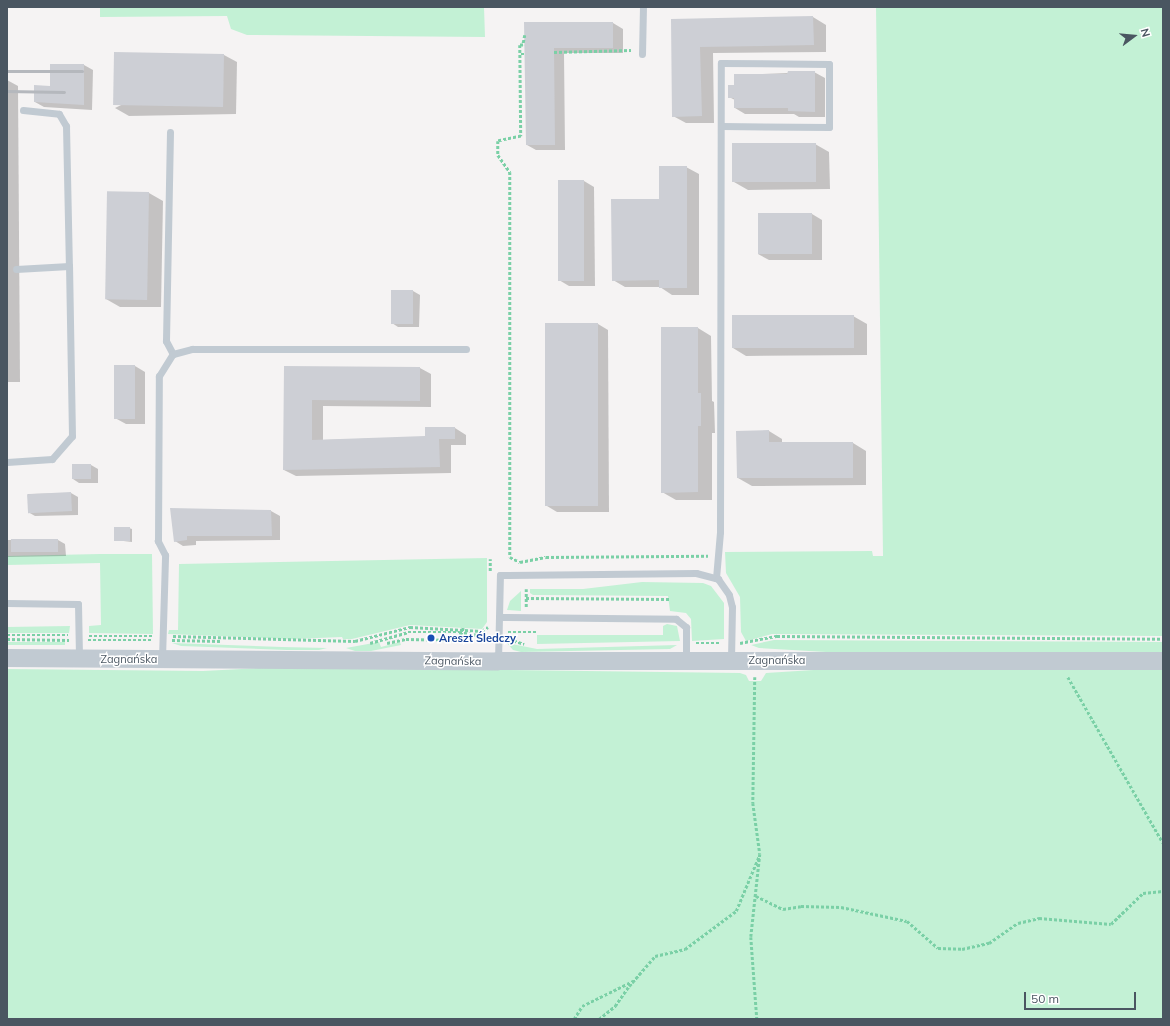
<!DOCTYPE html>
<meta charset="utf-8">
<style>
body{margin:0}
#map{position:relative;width:1170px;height:1026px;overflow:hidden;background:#f5f3f3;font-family:Mulish,sans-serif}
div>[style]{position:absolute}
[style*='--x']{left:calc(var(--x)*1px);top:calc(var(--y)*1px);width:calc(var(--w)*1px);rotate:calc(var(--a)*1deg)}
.green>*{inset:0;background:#c3f1d5;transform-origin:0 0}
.shadow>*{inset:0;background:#0003}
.building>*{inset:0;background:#cdcfd5;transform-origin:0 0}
.path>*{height:2.5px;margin-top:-1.25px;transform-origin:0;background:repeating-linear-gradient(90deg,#7ad0a6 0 3px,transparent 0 5px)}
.service>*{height:7px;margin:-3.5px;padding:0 3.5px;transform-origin:3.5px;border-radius:3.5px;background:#c1cad2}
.tertiary>*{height:18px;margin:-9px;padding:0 9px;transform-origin:9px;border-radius:9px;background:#c1cad2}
.rail>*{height:3px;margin:-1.5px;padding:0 1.5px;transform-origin:1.5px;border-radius:1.5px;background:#b5b8bd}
.dots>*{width:11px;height:11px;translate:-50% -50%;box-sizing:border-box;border:2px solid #fff;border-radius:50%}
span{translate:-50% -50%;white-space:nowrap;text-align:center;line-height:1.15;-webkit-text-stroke:3px #fff;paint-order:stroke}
.transit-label{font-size:11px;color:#164399;font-weight:700}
.left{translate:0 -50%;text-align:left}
.street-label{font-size:11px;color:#4a5661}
.frame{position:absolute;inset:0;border:8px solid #4a5661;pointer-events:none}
.north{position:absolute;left:1114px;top:16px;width:40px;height:40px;-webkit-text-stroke:3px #fff;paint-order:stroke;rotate:74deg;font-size:11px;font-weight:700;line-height:16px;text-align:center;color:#4a5661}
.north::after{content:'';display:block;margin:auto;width:14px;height:18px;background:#4a5661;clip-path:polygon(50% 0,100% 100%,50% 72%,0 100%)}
.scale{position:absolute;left:1024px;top:992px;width:112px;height:18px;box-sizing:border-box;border:2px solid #4a5661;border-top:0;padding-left:5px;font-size:12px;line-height:14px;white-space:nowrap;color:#4a5661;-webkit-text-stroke:3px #fff;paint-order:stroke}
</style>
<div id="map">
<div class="green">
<div style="clip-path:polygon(100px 7px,484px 7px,485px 37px,247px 35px,231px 29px,227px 16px,100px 17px)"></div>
<div style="clip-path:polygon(876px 7px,1163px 7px,1163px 636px,772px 634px,746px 641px,741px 632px,740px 597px,726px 573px,725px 552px,872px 551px,873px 556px,883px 556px)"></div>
<div style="clip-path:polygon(100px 554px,152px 554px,153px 634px,89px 633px,89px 626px,101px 625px,100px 563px,7px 565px,7px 556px)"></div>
<div style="clip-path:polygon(487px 558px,487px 622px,482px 629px,410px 625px,352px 639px,343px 639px,342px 637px,293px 639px,168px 634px,169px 630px,178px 630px,179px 564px)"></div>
<div style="clip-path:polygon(642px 582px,703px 583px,711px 586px,724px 603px,724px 639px,692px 641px,691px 619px,686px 613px,670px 611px,668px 596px,533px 595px,530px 593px,530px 589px,583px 589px)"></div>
<div style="clip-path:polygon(521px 591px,521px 611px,507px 610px,510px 601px)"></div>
<div style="clip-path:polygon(667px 624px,677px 626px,680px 641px,537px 644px,537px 635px,663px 635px,663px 626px)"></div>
<div style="clip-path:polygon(70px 626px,69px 633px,7px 633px,7px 627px)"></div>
<div style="clip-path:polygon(774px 640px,1163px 642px,1163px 654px,826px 652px,759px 648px,751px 645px)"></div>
<div style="left:7px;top:642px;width:58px;height:3px"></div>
<div style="clip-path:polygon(379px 642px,381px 647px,400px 642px,401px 645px,371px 651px,355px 651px,346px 648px)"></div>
<div style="clip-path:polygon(172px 643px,282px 647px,327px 648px,319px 650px,287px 650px,181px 646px)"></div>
<div style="clip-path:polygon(507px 643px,537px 649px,677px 645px,670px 649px,521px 652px,513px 650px)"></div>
<div style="clip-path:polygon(277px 667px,740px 673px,746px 675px,749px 681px,761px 681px,766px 673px,845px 668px,1163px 668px,1163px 1019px,7px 1019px,7px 669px,203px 671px)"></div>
</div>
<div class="shadow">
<div style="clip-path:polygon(813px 17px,826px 25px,826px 52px,713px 53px,714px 123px,686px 123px,673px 116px,672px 20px)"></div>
<div style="clip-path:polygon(525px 23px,613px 23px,623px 29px,623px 53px,564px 53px,565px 150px,536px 150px,527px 145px)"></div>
<div style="clip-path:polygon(224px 55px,237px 62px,236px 114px,129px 116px,115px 108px)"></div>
<div style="clip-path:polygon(84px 65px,93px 70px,92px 110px,44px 107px,35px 102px,51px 87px)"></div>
<div style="clip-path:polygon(814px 72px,825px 78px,825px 117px,799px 117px,794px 114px,745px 114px,735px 108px,735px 100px,729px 97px,735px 86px,735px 75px)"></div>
<div style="clip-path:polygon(7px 80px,18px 86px,20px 382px,7px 382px)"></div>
<div style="clip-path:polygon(815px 144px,829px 152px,830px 189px,748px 190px,734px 182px)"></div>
<div style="clip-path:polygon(686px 167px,699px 174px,699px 295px,672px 295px,660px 287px,625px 287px,613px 280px,660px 200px)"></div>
<div style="clip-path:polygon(559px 181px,584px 181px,594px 187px,595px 286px,569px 286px,559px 280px)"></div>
<div style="clip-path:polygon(149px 193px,163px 201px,161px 307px,120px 307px,106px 299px,108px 194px)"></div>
<div style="clip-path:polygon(812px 214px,822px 220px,822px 260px,769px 260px,758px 254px)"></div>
<div style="clip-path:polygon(413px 291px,420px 295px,419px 327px,398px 327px,392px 323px)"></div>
<div style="clip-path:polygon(853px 316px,867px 324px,867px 355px,746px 356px,733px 348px)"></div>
<div style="clip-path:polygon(598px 324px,608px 330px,609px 512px,557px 512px,547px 506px)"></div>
<div style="clip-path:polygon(698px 328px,711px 336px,712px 401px,714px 402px,715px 433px,712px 433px,712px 500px,676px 500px,662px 492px)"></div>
<div style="clip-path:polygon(115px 366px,135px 366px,145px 372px,145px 424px,126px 424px,115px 418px)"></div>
<div style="clip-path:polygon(285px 367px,420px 368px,431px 374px,431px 407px,323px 406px,323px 440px,426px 437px,455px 428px,466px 435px,466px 445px,451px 445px,451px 473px,296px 476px,284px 470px)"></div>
<div style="clip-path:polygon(769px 431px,782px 439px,782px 443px,853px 443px,866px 451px,866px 485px,752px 486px,738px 478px)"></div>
<div style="clip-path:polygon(73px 465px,91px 465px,98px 469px,98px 483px,79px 483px,73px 479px)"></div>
<div style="clip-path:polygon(71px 493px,78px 497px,78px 515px,35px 516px,28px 512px,28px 494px)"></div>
<div style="clip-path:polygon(172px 509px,271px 511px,280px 516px,280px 540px,196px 541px,196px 545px,183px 546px,175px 541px)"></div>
<div style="clip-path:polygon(129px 528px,132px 529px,132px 542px,115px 540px)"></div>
<div style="clip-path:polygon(7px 540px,58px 540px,65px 544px,66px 556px,7px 557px)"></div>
</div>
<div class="building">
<div style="clip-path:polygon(813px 16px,814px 45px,700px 47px,702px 116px,672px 117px,671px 19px)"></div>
<div style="clip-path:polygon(524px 22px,613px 22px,613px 48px,554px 48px,555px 145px,526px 145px)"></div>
<div style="left:224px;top:54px;width:53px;height:110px;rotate:91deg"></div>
<div style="clip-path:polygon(50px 64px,84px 64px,84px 105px,34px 102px,34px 85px,50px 86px)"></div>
<div style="clip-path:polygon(788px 71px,815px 71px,815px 112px,788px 111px,788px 108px,734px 108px,734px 98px,728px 98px,728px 85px,734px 85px,734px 74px,787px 74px)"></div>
<div style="left:732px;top:143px;width:84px;height:39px"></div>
<div style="clip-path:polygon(659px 166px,687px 166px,687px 288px,659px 288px,659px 280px,612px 281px,611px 199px,659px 199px)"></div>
<div style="left:558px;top:180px;width:26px;height:101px"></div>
<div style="left:149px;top:192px;width:108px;height:42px;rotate:91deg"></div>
<div style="left:812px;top:213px;width:41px;height:54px;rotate:90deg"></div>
<div style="left:391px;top:290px;width:22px;height:34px"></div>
<div style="left:732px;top:315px;width:122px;height:33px"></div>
<div style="left:545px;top:323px;width:53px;height:183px"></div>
<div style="clip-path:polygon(661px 327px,698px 327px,698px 393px,701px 393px,701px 426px,698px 426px,698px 492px,661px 493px)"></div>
<div style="left:114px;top:365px;width:21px;height:54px"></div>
<div style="clip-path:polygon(284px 366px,420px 367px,420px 401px,312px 400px,312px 440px,425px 436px,425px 427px,455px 427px,455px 439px,439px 439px,440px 467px,283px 470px)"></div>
<div style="clip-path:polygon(769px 430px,769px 442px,853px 442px,853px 478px,737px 478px,736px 431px)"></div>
<div style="left:72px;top:464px;width:19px;height:15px"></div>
<div style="left:71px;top:492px;width:19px;height:44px;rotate:87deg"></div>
<div style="clip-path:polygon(170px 508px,271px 510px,272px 536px,187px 536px,187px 540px,174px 542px)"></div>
<div style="left:114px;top:527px;width:16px;height:14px"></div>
<div style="left:58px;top:539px;width:13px;height:47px;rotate:90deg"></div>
</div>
<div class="path">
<div style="--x:525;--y:35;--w:10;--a:101"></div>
<div style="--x:523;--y:45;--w:3;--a:180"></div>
<div style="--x:520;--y:45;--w:91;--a:89.4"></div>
<div style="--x:521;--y:136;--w:24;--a:168"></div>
<div style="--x:498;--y:141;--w:14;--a:90"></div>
<div style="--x:498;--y:155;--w:21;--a:55"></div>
<div style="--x:510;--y:172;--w:385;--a:90"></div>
<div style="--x:510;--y:557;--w:11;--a:27"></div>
<div style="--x:520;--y:562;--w:26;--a:-11"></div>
<div style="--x:546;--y:557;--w:162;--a:-0.4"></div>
<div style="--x:554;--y:52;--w:77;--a:-1.5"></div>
<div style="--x:521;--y:54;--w:4;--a:0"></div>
<div style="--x:490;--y:571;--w:12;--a:-90"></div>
<div style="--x:526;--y:598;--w:143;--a:0.4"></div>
<div style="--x:526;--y:607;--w:18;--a:-90"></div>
<div style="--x:508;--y:632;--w:29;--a:0"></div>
<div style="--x:7;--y:635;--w:61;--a:0"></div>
<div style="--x:89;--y:636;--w:63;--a:0"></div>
<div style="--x:173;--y:636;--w:182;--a:1.6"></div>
<div style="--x:355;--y:641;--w:57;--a:-14.3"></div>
<div style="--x:410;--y:627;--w:72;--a:3.2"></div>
<div style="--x:482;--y:631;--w:7;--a:-34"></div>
<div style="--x:7;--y:639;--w:62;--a:0.9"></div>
<div style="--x:509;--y:639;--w:16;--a:18"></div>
<div style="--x:88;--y:640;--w:65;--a:0"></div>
<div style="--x:172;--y:640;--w:49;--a:1.2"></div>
<div style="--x:370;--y:643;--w:40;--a:-16"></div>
<div style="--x:408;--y:632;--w:51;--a:0"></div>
<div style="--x:459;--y:632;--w:30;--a:9"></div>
<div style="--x:387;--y:643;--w:19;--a:-12"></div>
<div style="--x:406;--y:639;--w:53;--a:1.1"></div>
<div style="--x:459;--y:640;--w:13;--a:-72"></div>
<div style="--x:696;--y:643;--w:25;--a:0"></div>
<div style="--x:740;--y:643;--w:38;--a:-11"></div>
<div style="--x:777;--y:636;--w:386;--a:0.4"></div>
<div style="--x:755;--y:677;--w:126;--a:90.9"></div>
<div style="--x:753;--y:803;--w:51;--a:82.2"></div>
<div style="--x:760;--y:854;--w:83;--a:96.2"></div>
<div style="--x:751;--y:937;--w:82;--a:85.8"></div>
<div style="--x:1068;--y:677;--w:191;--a:60.2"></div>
<div style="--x:756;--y:896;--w:30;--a:26"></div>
<div style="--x:783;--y:909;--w:18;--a:-9"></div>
<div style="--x:801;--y:906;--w:40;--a:1.4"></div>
<div style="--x:841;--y:907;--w:67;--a:12"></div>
<div style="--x:907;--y:921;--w:41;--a:41.1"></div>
<div style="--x:938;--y:948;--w:24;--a:2"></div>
<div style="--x:962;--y:949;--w:28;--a:-13"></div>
<div style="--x:989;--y:943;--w:35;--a:-35"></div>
<div style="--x:1018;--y:923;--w:22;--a:-13"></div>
<div style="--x:1039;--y:918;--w:72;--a:4.8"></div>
<div style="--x:1111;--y:924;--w:45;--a:-44.1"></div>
<div style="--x:1143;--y:893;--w:20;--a:-6"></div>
<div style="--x:574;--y:1019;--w:15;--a:-58"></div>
<div style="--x:582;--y:1006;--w:57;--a:-26.1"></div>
<div style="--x:599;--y:1019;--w:21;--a:-39"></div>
<div style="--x:615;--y:1006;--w:24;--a:-55"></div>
<div style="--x:629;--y:986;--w:40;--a:-49"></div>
<div style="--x:655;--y:956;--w:31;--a:-13"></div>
<div style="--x:685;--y:949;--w:64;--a:-36.7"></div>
<div style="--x:736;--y:911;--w:60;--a:-67.3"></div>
</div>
<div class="service">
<div style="--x:642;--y:54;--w:47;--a:-88.8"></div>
<div style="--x:23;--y:110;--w:36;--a:6"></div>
<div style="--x:59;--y:114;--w:14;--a:60"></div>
<div style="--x:66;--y:126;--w:140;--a:88.8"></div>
<div style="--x:170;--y:132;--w:209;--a:91.1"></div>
<div style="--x:166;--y:341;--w:15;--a:62"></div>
<div style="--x:7;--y:462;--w:45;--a:-3.8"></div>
<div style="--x:52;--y:459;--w:30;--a:-49"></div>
<div style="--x:72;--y:436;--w:170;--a:-91"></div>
<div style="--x:69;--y:266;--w:53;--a:176.8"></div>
<div style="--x:716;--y:578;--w:46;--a:-85"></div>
<div style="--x:720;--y:532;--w:469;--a:-89.9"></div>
<div style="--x:721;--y:63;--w:108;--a:0.5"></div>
<div style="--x:829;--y:64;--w:63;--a:90"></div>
<div style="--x:829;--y:127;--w:107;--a:-179.5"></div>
<div style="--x:7;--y:603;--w:71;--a:0.8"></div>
<div style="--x:78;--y:604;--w:54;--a:88.9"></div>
<div style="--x:499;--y:617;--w:177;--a:0.6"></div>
<div style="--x:676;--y:619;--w:13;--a:39"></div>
<div style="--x:686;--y:627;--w:33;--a:90"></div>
<div style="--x:162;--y:659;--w:104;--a:-88.3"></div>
<div style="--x:165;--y:555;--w:16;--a:-117"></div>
<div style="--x:158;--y:541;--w:165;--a:-89.7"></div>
<div style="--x:159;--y:376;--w:26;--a:-58"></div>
<div style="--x:173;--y:354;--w:20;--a:-15"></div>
<div style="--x:192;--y:349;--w:274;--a:0"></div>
<div style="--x:498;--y:661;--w:86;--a:-88.7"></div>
<div style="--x:500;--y:575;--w:196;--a:-0.6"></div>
<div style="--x:696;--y:573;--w:23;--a:15"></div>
<div style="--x:718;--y:579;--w:19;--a:55"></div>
<div style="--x:729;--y:595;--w:12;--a:76"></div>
<div style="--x:732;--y:607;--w:53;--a:91.1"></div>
</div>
<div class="tertiary">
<div style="--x:7;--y:658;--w:491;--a:0.4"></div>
<div style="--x:498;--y:661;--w:665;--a:0"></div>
</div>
<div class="rail">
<div style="--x:7;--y:71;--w:75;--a:0"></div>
<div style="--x:7;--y:91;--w:57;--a:1"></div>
</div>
<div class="dots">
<div style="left:431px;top:638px;background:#1a4fb4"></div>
</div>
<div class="transit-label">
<span class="left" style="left:439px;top:638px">Areszt Śledczy</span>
</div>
<div class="street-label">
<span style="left:129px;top:659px">Zagnańska</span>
<span style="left:777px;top:660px">Zagnańska</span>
<span style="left:453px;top:661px;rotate:1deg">Zagnańska</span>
</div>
<div class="frame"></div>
<div class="north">N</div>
<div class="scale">50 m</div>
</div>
